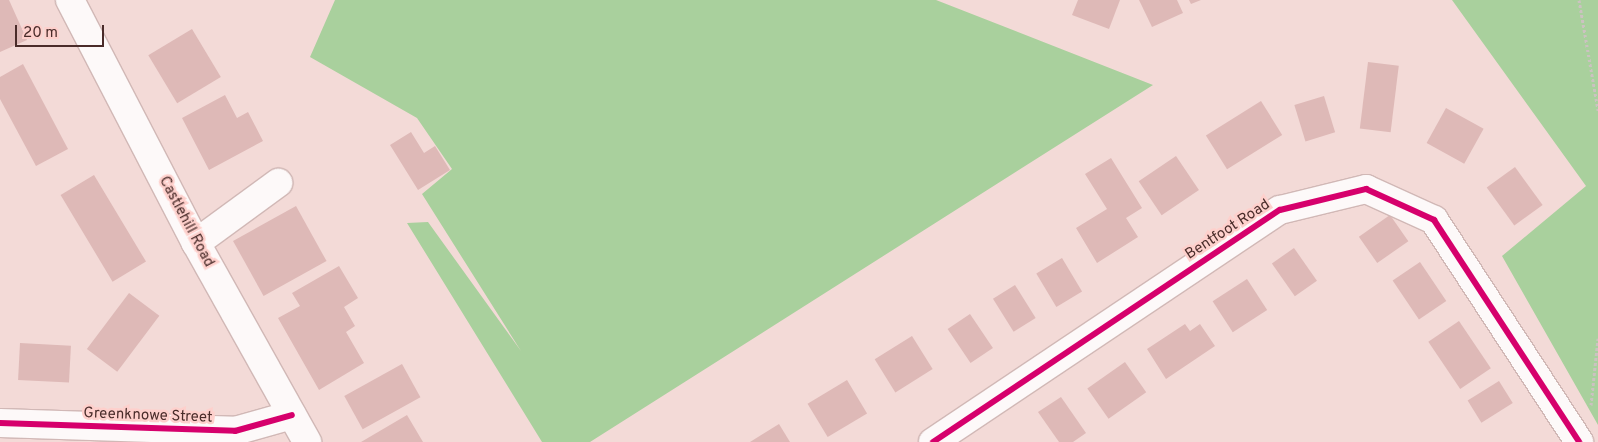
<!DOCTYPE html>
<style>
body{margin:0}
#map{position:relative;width:1598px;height:442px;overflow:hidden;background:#f3dad7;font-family:Overpass,sans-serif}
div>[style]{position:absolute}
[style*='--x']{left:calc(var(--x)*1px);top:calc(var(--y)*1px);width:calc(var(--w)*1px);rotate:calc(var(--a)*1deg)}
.green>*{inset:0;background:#a9d09d}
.building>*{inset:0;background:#deb9b7;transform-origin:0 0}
.path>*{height:3px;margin-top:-1.5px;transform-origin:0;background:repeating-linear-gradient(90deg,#ccc2c1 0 2.5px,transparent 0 5px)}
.roads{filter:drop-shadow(1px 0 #d1b8b6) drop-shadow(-1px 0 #d1b8b6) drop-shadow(0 1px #d1b8b6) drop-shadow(0 -1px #d1b8b6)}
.minor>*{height:28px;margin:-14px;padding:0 14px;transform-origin:14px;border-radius:14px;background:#fdf9f9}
.major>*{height:28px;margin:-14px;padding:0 14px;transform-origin:14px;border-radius:14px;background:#fdf9f9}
.cycleway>*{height:6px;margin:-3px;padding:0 3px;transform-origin:3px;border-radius:3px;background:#d6006c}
span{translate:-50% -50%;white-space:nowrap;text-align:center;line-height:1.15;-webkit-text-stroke:5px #fed0cc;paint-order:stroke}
.street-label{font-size:15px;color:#4a2c2a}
.scale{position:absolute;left:15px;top:25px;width:89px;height:22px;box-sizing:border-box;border:2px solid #4a2c2a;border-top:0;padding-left:6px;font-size:15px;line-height:18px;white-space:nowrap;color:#4a2c2a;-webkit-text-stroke:4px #fed0cc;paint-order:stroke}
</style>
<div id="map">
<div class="green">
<div style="clip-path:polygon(335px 0,936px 0,1153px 85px,590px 442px,542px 442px,407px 223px,428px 222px,521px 351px,422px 194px,452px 169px,417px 118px,310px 57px)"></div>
<div style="clip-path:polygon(1452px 0,1598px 0,1598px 425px,1502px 256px,1586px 186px)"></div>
</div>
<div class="building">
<div style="clip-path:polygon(0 0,9px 0,27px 40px,0 52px)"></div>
<div style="clip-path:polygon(1078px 0,1120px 0,1109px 29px,1072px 15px)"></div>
<div style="clip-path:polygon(1139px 0,1177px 0,1183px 13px,1152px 27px)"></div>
<div style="clip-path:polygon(1189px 0,1201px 0,1191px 4px)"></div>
<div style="left:192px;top:29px;width:56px;height:51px;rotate:59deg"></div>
<div style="left:1368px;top:62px;width:31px;height:67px;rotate:7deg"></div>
<div style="clip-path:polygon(23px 64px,68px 149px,36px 166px,0 99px,0 77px)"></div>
<div style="clip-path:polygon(225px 95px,237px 118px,248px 112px,263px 141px,209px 170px,182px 118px)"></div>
<div style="left:1324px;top:96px;width:38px;height:31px;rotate:73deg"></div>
<div style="left:1261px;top:101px;width:40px;height:65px;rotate:58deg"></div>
<div style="left:1446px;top:108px;width:43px;height:40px;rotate:29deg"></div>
<div style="clip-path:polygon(411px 132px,424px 153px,435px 146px,450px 170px,418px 190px,390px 145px)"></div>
<div style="left:1176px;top:156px;width:41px;height:45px;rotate:56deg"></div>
<div style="clip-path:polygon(1111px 158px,1142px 208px,1126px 218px,1138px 237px,1097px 263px,1076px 228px,1107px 209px,1085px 174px)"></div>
<div style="left:1515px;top:167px;width:47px;height:35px;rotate:54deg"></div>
<div style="left:94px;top:175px;width:101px;height:39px;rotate:59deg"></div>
<div style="left:296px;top:206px;width:63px;height:72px;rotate:61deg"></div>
<div style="left:1390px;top:215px;width:32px;height:38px;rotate:55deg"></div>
<div style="left:1294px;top:248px;width:40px;height:27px;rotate:55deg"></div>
<div style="left:1062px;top:258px;width:39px;height:30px;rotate:59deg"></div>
<div style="left:1420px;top:262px;width:47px;height:33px;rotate:56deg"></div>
<div style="clip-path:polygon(339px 266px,358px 298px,344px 307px,355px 326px,346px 332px,364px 363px,319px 390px,278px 318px,300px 306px,292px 293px)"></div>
<div style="left:1247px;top:279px;width:37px;height:41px;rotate:57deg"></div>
<div style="left:1015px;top:285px;width:39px;height:26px;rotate:58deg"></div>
<div style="left:129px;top:293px;width:38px;height:70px;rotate:37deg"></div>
<div style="left:970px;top:314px;width:41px;height:27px;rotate:56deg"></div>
<div style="left:1459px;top:321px;width:57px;height:37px;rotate:56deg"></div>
<div style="clip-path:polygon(1185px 324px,1190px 331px,1200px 324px,1215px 346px,1166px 379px,1147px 349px)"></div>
<div style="left:912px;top:336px;width:39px;height:44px;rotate:58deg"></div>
<div style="left:20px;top:343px;width:51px;height:37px;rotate:3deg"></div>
<div style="left:1125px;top:362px;width:37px;height:46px;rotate:55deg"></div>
<div style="left:402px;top:364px;width:38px;height:66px;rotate:61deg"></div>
<div style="left:847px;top:380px;width:39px;height:46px;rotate:59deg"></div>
<div style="left:1499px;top:381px;width:26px;height:37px;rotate:58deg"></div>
<div style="clip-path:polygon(1061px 397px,1086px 433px,1073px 442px,1059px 442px,1038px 412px)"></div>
<div style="clip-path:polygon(407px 415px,423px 442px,361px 442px)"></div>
<div style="clip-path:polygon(779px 424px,790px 442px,750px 442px)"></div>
</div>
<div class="path">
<div style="--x:1579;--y:0;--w:112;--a:80.2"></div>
<div style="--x:1591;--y:405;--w:67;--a:-84"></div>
</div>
<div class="roads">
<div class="minor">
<div style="--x:196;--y:243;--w:102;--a:-36.2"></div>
<div style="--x:0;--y:423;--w:235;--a:1.9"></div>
<div style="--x:235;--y:431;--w:59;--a:-15.7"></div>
<div style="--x:933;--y:442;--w:417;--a:-33.8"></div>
<div style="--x:1280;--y:210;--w:89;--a:-13.7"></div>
<div style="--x:1366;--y:189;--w:75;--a:24.5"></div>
<div style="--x:1434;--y:220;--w:265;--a:56.8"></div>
</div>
<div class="major">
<div style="--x:70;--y:0;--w:274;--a:62.6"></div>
<div style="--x:196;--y:243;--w:228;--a:60.8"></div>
</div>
</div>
<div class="cycleway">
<div style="--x:0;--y:423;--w:235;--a:1.9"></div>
<div style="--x:235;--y:431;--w:59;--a:-15.7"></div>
<div style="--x:933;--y:442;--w:417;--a:-33.8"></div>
<div style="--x:1280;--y:210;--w:89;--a:-13.7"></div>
<div style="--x:1366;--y:189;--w:75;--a:24.5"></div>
<div style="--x:1434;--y:220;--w:265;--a:56.8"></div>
</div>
<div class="street-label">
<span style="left:186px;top:222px;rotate:62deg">Castlehill Road</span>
<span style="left:1228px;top:230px;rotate:-33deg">Bentfoot Road</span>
<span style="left:148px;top:416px;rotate:2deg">Greenknowe Street</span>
</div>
<div class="scale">20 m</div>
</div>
